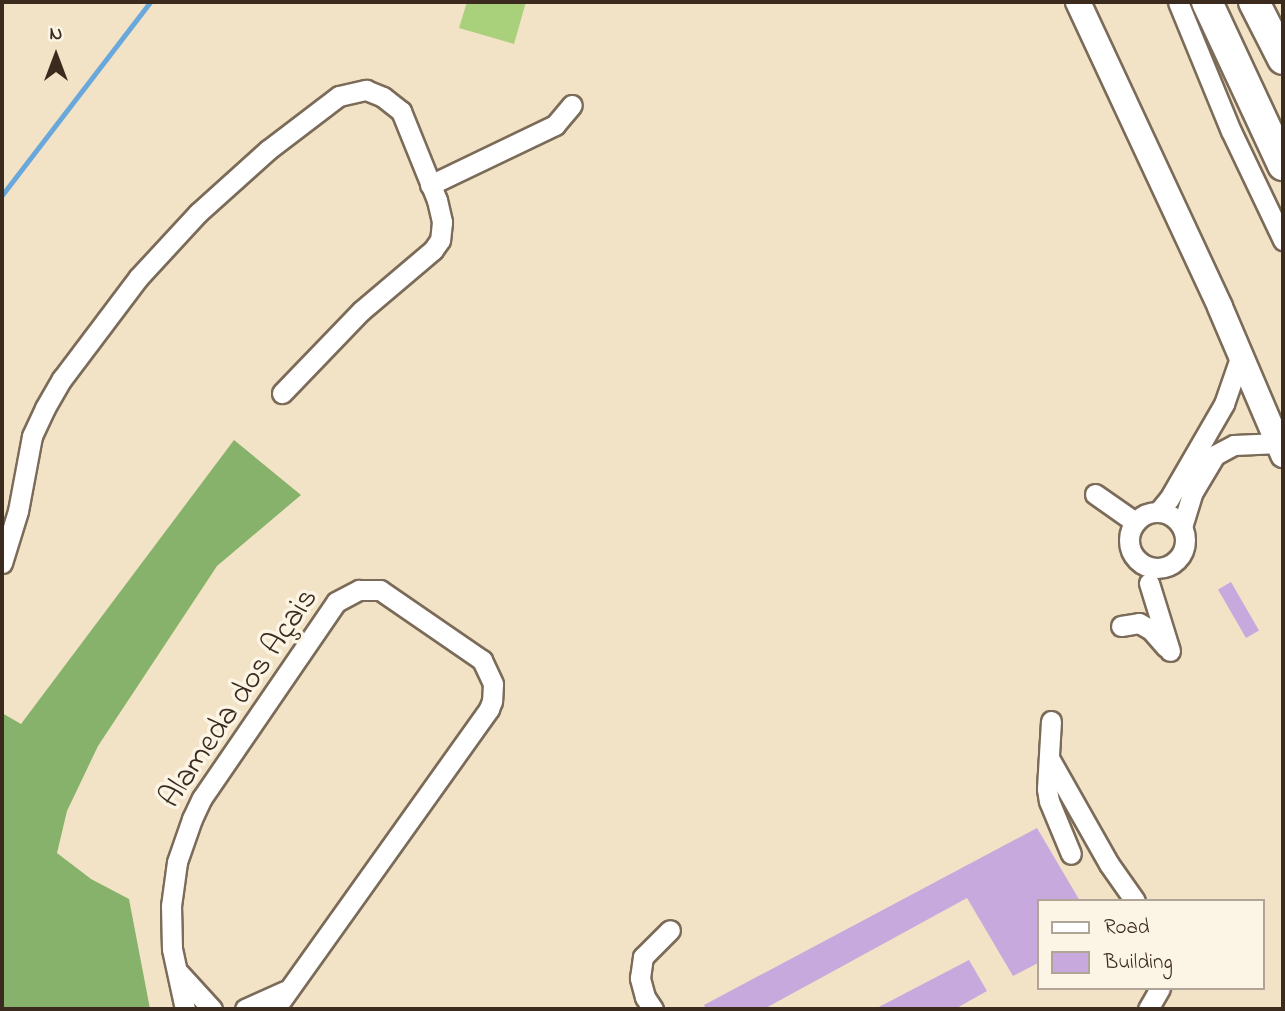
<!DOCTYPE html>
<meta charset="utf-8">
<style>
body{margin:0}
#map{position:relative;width:1285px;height:1011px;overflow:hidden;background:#f3e3c6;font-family:"Indie Flower",sans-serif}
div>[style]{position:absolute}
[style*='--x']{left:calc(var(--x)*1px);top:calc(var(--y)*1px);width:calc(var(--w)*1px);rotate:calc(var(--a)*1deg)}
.green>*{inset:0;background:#a9d07b}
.forest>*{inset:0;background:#86b26b}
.stream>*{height:5px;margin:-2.5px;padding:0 2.5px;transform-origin:2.5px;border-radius:2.5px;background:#6aa8dc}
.building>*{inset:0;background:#c8a9dd;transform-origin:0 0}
.roads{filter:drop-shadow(2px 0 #7b6b59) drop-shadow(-2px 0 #7b6b59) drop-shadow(0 2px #7b6b59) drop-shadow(0 -2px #7b6b59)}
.minor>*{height:19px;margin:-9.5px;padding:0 9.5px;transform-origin:9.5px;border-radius:9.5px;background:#fff}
.minor>.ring{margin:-9.5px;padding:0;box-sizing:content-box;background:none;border:19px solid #fff;border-radius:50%}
.major>*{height:24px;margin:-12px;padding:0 12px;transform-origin:12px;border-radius:12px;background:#fff}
.highway>*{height:30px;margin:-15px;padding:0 15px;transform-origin:15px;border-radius:15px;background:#fff}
span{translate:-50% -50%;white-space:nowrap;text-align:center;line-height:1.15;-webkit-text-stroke:7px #fcf5e5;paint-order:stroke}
.street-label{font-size:32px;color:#3b2a1e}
.frame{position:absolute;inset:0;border:4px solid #3b2a1e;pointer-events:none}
.legend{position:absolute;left:1037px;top:899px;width:228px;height:91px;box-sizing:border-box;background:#fcf5e5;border:2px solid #afa495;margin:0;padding:9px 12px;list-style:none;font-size:21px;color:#3b2a1e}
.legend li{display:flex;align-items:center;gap:14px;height:35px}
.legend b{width:35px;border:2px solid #afa495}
.north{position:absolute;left:21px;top:21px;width:70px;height:70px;-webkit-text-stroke:5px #fcf5e5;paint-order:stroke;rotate:0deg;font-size:19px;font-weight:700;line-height:28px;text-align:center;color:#3b2a1e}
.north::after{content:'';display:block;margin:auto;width:24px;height:32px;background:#3b2a1e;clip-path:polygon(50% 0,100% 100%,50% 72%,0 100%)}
</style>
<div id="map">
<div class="green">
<div style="clip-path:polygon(467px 2px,526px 2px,514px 44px,459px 28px)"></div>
</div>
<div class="forest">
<div style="clip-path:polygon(234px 440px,301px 495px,217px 566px,98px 746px,67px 811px,57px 853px,91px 879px,129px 899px,150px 1009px,2px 1009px,2px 713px,21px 724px)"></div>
</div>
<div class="stream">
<div style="--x:2;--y:195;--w:243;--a:-52.5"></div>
</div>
<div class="building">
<div style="left:1231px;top:582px;width:56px;height:15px;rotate:60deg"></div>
<div style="clip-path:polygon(1037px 828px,1080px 901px,1038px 901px,1038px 963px,1013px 976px,967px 898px,764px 1009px,706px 1009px,704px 1005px)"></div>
<div style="clip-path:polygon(969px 960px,987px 991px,955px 1009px,875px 1009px)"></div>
</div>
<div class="roads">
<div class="minor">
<div style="--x:1178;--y:2;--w:139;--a:67.7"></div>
<div style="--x:1231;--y:131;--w:121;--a:64.5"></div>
<div style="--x:430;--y:185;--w:139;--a:-25.6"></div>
<div style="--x:555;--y:125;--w:26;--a:-50"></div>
<div style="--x:1095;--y:494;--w:49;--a:35"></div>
<div class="ring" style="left:1129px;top:512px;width:37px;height:37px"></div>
<div style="--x:1158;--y:512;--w:17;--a:-50"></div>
<div style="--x:1169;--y:499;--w:110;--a:-59.9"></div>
<div style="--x:1224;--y:404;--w:49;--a:-70.8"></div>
<div style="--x:1182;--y:527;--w:37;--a:-73"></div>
<div style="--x:1193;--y:492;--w:43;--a:-59.3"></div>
<div style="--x:1215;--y:455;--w:21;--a:-28"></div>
<div style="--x:1234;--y:445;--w:45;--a:-2.5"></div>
<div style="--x:2;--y:563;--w:54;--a:-72.9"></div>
<div style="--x:18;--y:511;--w:76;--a:-79.4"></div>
<div style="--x:32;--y:436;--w:31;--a:-65"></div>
<div style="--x:45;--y:408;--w:34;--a:-60"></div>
<div style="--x:62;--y:379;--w:126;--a:-53"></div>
<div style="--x:138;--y:278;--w:88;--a:-47.3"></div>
<div style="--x:198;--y:213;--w:94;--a:-42"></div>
<div style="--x:268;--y:150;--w:89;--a:-37.3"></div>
<div style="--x:339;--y:96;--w:28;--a:-13"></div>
<div style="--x:366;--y:90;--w:18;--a:22"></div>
<div style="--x:383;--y:97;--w:23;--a:38"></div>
<div style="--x:401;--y:111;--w:96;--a:68"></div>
<div style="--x:437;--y:200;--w:23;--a:77"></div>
<div style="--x:442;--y:222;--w:18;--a:96"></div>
<div style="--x:440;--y:240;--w:12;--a:125"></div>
<div style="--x:433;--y:250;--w:94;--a:139.7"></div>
<div style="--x:361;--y:311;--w:114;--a:133.9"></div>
<div style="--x:1149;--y:583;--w:71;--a:72.8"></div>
<div style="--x:1121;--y:626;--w:18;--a:-9"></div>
<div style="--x:1139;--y:623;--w:14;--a:30"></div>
<div style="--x:1151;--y:630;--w:23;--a:49"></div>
<div style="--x:1051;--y:721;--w:68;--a:93.4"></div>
<div style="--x:1047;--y:789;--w:12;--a:81"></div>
<div style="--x:1049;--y:801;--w:57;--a:67.5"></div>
<div style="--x:1049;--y:758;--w:122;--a:60.5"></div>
<div style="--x:1109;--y:864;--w:45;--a:54.9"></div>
<div style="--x:179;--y:973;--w:49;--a:47.5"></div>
<div style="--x:185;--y:1009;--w:61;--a:-102.2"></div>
<div style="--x:172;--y:949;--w:43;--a:-91.3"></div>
<div style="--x:171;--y:906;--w:44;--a:-82.2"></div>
<div style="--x:177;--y:862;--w:46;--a:-70.8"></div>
<div style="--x:192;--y:819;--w:23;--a:-65"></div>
<div style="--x:202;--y:798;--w:237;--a:-55.6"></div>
<div style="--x:336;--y:602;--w:26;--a:-28"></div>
<div style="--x:359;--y:590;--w:21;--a:0"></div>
<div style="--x:380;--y:590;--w:124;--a:34.5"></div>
<div style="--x:482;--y:660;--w:26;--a:65"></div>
<div style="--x:493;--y:684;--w:17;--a:93"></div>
<div style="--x:492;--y:701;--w:9;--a:111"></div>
<div style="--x:489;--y:709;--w:369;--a:125.5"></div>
<div style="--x:245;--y:1009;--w:44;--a:-24.2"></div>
<div style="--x:653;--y:1009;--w:14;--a:-124"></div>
<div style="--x:645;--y:997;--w:20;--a:-105"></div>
<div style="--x:640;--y:978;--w:21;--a:-82"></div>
<div style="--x:643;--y:957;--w:38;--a:-45"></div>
<div style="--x:1148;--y:1009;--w:24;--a:-60"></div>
</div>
<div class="major">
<div style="--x:1078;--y:2;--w:336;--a:65"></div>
<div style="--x:1220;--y:307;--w:161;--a:66.9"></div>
</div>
<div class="highway">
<div style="--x:1207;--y:2;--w:180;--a:65"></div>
<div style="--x:1254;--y:2;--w:64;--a:63"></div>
</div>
</div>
<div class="street-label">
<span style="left:240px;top:699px;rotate:-56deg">Alameda dos Açais</span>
</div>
<div class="frame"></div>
<ul class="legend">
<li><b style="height:9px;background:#fff"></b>Road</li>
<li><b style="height:19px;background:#c8a9dd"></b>Building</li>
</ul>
<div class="north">N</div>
</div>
